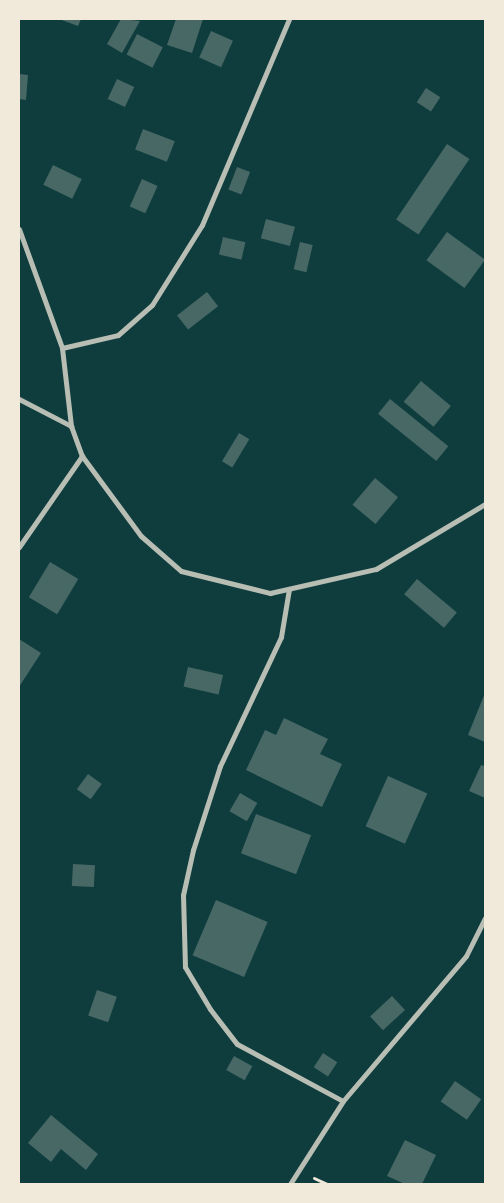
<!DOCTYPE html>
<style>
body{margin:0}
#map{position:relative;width:504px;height:1203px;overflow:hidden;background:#0f3d3e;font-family:"Noto Sans",sans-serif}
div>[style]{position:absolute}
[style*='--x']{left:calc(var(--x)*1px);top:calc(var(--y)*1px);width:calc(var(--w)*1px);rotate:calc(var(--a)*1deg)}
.building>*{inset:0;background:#486865;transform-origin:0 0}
.path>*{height:3px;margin:-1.5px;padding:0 1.5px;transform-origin:1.5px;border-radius:1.5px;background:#f1e9da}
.minor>*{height:5px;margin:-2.5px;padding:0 2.5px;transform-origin:2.5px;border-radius:2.5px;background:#b8beb3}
span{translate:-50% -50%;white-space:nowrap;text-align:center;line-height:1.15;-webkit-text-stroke:4.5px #f1e9da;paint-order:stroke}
.frame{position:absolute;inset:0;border:20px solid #f1e9da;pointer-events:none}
</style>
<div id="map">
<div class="building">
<div style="clip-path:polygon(59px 19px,81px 19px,78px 26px)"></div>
<div style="clip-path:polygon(121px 19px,140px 21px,122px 53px,107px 44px)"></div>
<div style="clip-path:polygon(176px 19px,203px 19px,192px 53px,167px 45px)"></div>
<div style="left:211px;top:31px;width:24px;height:29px;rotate:24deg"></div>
<div style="left:137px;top:34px;width:29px;height:23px;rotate:27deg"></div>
<div style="clip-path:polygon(19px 74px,28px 75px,26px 100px,19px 99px)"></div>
<div style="left:117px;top:79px;width:19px;height:22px;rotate:25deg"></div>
<div style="left:426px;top:88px;width:17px;height:17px;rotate:33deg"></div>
<div style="left:143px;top:129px;width:34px;height:22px;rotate:21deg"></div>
<div style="left:447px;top:144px;width:27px;height:91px;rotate:34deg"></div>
<div style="left:53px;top:165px;width:32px;height:22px;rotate:26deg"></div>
<div style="left:237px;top:167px;width:14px;height:24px;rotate:21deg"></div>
<div style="left:142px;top:179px;width:17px;height:30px;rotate:24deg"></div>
<div style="left:266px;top:219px;width:30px;height:20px;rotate:15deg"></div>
<div style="left:447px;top:232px;width:47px;height:35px;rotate:36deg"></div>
<div style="left:223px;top:237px;width:23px;height:18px;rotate:13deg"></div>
<div style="left:300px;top:242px;width:13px;height:28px;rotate:13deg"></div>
<div style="left:207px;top:292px;width:18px;height:38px;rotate:52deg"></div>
<div style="left:421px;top:381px;width:39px;height:27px;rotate:40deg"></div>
<div style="left:390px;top:399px;width:75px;height:19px;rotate:39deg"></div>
<div style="left:239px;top:433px;width:12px;height:33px;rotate:31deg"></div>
<div style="left:375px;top:478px;width:30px;height:35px;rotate:40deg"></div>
<div style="left:50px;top:562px;width:33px;height:41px;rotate:31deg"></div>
<div style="left:417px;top:579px;width:52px;height:20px;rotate:40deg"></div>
<div style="clip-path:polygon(19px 639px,41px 653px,19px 687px)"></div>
<div style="left:188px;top:667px;width:36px;height:20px;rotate:13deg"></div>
<div style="clip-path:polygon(485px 693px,485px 742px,468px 735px)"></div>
<div style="clip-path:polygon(284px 718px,328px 739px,320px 754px,342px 764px,322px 807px,246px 770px,265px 730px,276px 735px)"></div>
<div style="clip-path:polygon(481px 765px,485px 766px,485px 798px,469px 791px)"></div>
<div style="left:88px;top:774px;width:17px;height:19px;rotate:36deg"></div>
<div style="left:388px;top:776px;width:43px;height:55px;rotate:24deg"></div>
<div style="left:240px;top:793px;width:20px;height:21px;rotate:30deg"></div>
<div style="left:256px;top:814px;width:59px;height:42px;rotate:21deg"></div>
<div style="left:73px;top:864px;width:22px;height:22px;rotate:3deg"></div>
<div style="left:216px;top:900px;width:56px;height:60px;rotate:23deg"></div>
<div style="left:97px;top:990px;width:21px;height:27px;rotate:19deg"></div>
<div style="left:392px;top:996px;width:19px;height:30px;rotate:47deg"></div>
<div style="left:323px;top:1053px;width:17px;height:17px;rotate:33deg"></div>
<div style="left:234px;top:1056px;width:21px;height:16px;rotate:29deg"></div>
<div style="left:455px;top:1081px;width:32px;height:25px;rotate:35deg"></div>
<div style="clip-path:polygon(51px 1115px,98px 1154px,86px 1170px,61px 1149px,51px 1162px,28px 1143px)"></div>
<div style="clip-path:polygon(405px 1140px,436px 1155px,422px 1184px,405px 1184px,387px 1176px)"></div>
</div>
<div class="path">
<div style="--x:314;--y:1178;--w:14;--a:25"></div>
</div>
<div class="minor">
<div style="--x:19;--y:229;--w:127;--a:70.1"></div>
<div style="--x:62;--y:348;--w:79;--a:83.4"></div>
<div style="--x:62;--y:348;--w:57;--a:-13.1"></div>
<div style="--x:118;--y:335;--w:45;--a:-41.4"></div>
<div style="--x:152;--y:305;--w:94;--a:-58"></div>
<div style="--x:202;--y:225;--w:224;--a:-67.1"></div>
<div style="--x:19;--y:399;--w:59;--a:27.4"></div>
<div style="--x:71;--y:426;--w:32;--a:70"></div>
<div style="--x:82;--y:456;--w:99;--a:53.6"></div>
<div style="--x:141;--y:536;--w:53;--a:41.2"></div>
<div style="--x:181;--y:571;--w:92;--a:13.9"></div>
<div style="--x:270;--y:593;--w:109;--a:-12.8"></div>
<div style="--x:376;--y:569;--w:127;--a:-30.8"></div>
<div style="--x:19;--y:547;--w:111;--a:-55.3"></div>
<div style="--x:289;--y:589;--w:49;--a:99.5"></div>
<div style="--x:281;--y:637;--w:143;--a:115.3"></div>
<div style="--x:220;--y:766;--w:88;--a:107.8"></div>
<div style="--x:193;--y:850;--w:46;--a:102.5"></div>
<div style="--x:183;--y:895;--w:72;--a:88.4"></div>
<div style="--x:185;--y:967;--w:49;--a:59.2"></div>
<div style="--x:210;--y:1009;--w:44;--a:52.4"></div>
<div style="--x:237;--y:1044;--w:120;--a:28.3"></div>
<div style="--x:290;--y:1184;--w:98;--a:-57.4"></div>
<div style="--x:343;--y:1101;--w:190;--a:-49.7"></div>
<div style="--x:466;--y:956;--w:42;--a:-63.4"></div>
</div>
<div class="frame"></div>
</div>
